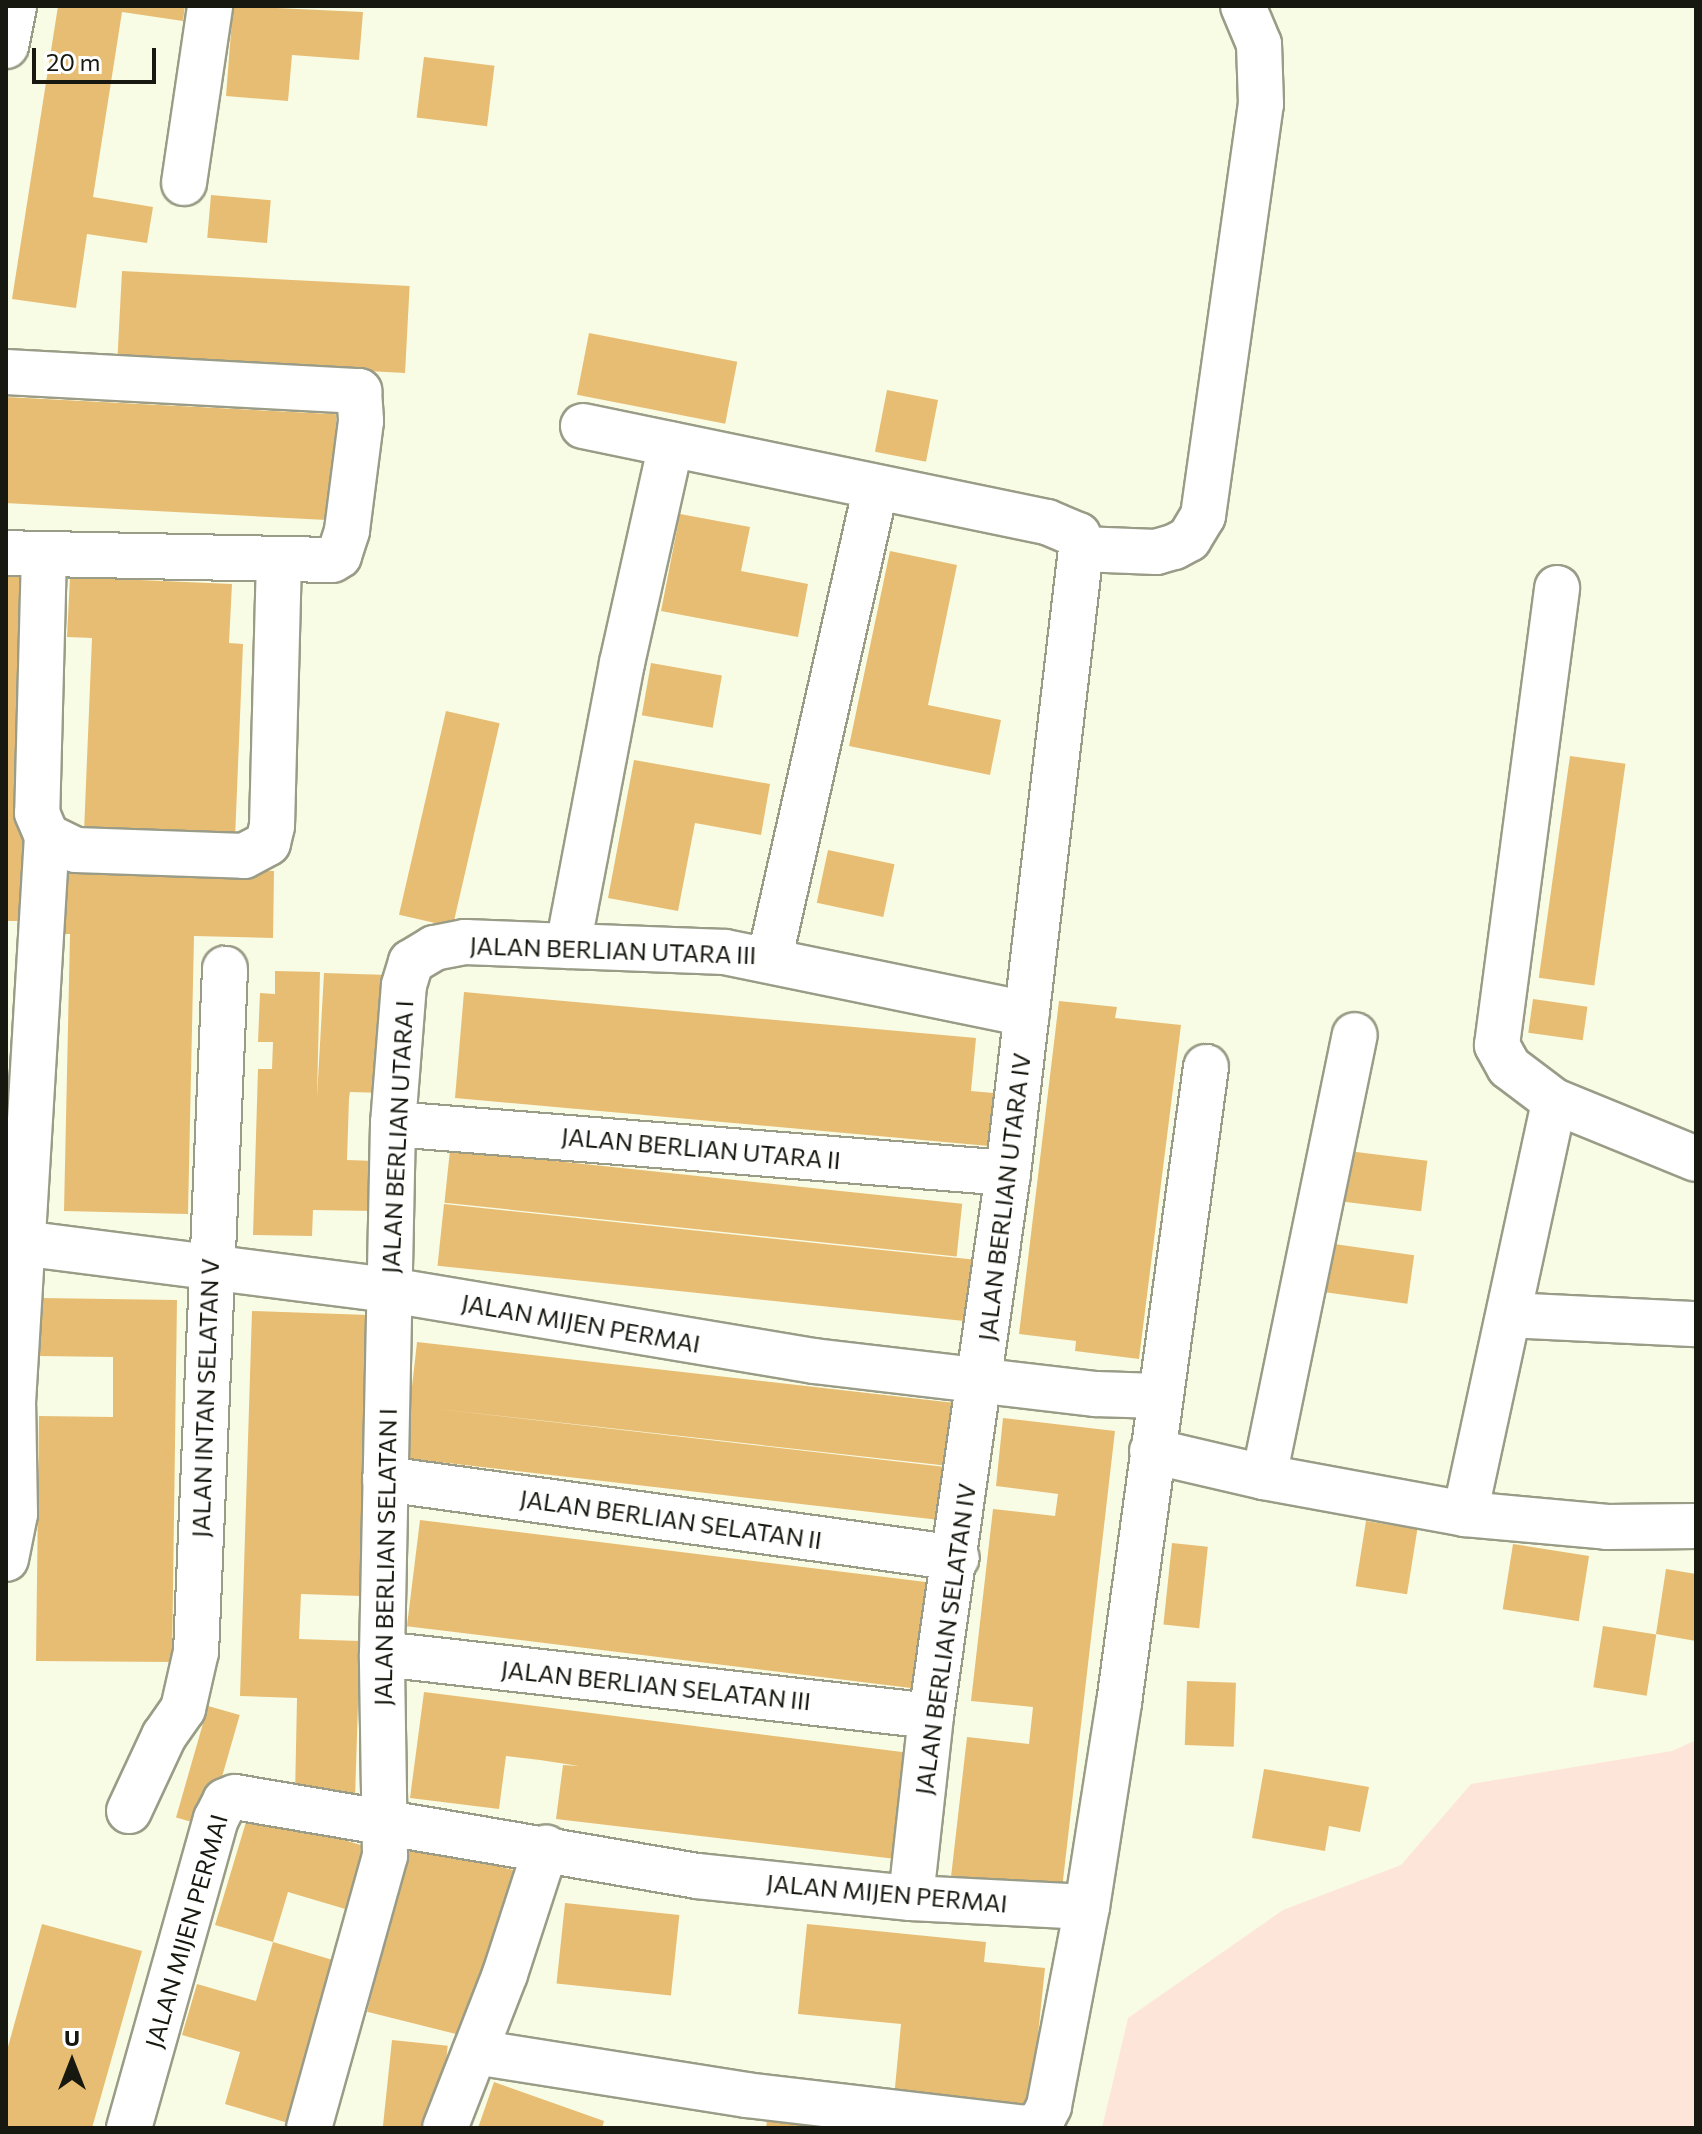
<!DOCTYPE html>
<style>
body{margin:0}
#map{position:relative;width:1702px;height:2134px;overflow:hidden;background:#f9fce4;font-family:Commissioner,sans-serif}
div>[style]{position:absolute}
[style*='--x']{left:calc(var(--x)*1px);top:calc(var(--y)*1px);width:calc(var(--w)*1px);rotate:calc(var(--a)*1deg)}
.green>*{inset:0;background:#fee5d9}
.building>*{inset:0;background:#e7bd74;transform-origin:0 0}
.roads{filter:drop-shadow(2px 0 #9a9c87) drop-shadow(-2px 0 #9a9c87) drop-shadow(0 2px #9a9c87) drop-shadow(0 -2px #9a9c87)}
.minor>*{height:44px;margin:-22px;padding:0 22px;transform-origin:22px;border-radius:22px;background:#fff}
span{translate:-50% -50%;white-space:nowrap;text-align:center;line-height:1.15;-webkit-text-stroke:6px #fff;paint-order:stroke}
.street-label{font-size:24px;color:#17180f}
.frame{position:absolute;inset:0;border:8px solid #17180f;pointer-events:none}
.north{position:absolute;left:32px;top:2022px;width:80px;height:80px;-webkit-text-stroke:6px #fff;paint-order:stroke;rotate:0deg;font-size:22px;font-weight:700;line-height:32px;text-align:center;color:#17180f}
.north::after{content:'';display:block;margin:auto;width:28px;height:36px;background:#17180f;clip-path:polygon(50% 0,100% 100%,50% 72%,0 100%)}
.scale{position:absolute;left:32px;top:48px;width:124px;height:36px;box-sizing:border-box;border:4px solid #17180f;border-top:0;padding-left:10px;font-size:24px;line-height:28px;white-space:nowrap;color:#17180f;-webkit-text-stroke:6px #fff;paint-order:stroke}
</style>
<div id="map">
<div class="green">
<div style="clip-path:polygon(1696px 1740px,1696px 2128px,1102px 2128px,1128px 2018px,1283px 1910px,1401px 1865px,1471px 1784px,1672px 1751px)"></div>
</div>
<div class="building">
<div style="clip-path:polygon(58px 6px,185px 6px,183px 21px,122px 12px,93px 197px,153px 207px,147px 243px,87px 234px,76px 308px,12px 299px)"></div>
<div style="clip-path:polygon(233px 6px,363px 12px,359px 60px,292px 55px,288px 101px,226px 96px)"></div>
<div style="left:424px;top:57px;width:71px;height:61px;rotate:7deg"></div>
<div style="left:211px;top:195px;width:60px;height:43px;rotate:5deg"></div>
<div style="left:122px;top:271px;width:288px;height:87px;rotate:3deg"></div>
<div style="left:589px;top:333px;width:151px;height:63px;rotate:11deg"></div>
<div style="left:887px;top:390px;width:52px;height:63px;rotate:11deg"></div>
<div style="left:6px;top:397px;width:331px;height:106px;rotate:3deg"></div>
<div style="clip-path:polygon(680px 514px,750px 527px,741px 571px,808px 584px,798px 637px,661px 611px)"></div>
<div style="clip-path:polygon(890px 551px,957px 565px,928px 705px,1001px 720px,990px 775px,849px 746px)"></div>
<div style="clip-path:polygon(6px 569px,35px 569px,24px 921px,6px 921px)"></div>
<div style="clip-path:polygon(70px 577px,232px 584px,229px 643px,243px 644px,235px 839px,84px 832px,92px 638px,67px 637px)"></div>
<div style="left:651px;top:663px;width:72px;height:53px;rotate:10deg"></div>
<div style="left:446px;top:711px;width:55px;height:209px;rotate:13deg"></div>
<div style="left:1570px;top:756px;width:56px;height:224px;rotate:8deg"></div>
<div style="clip-path:polygon(634px 760px,770px 784px,761px 835px,695px 823px,678px 911px,608px 898px)"></div>
<div style="left:828px;top:850px;width:68px;height:54px;rotate:12deg"></div>
<div style="clip-path:polygon(57px 866px,274px 871px,273px 938px,194px 936px,188px 1214px,64px 1211px,70px 934px,55px 934px)"></div>
<div style="clip-path:polygon(275px 971px,320px 972px,317px 1097px,324px 973px,389px 975px,385px 1093px,350px 1092px,349px 1098px,347px 1160px,376px 1161px,375px 1211px,313px 1210px,312px 1236px,253px 1235px,258px 1069px,272px 1069px,273px 1042px,258px 1042px,260px 993px,275px 994px)"></div>
<div style="clip-path:polygon(464px 992px,976px 1038px,971px 1091px,1005px 1094px,1000px 1147px,455px 1098px)"></div>
<div style="left:1533px;top:999px;width:55px;height:34px;rotate:8deg"></div>
<div style="clip-path:polygon(1059px 1001px,1117px 1007px,1115px 1018px,1181px 1025px,1139px 1359px,1075px 1351px,1076px 1341px,1019px 1334px)"></div>
<div style="left:450px;top:1150px;width:515px;height:53px;rotate:6deg"></div>
<div style="left:1340px;top:1150px;width:88px;height:51px;rotate:7deg"></div>
<div style="left:444px;top:1204px;width:539px;height:62px;rotate:6deg"></div>
<div style="left:1327px;top:1243px;width:88px;height:49px;rotate:8deg"></div>
<div style="clip-path:polygon(40px 1298px,177px 1300px,172px 1662px,36px 1661px,39px 1416px,113px 1417px,113px 1357px,39px 1356px)"></div>
<div style="clip-path:polygon(252px 1311px,369px 1315px,361px 1596px,301px 1594px,299px 1639px,360px 1641px,355px 1799px,295px 1797px,297px 1698px,240px 1696px)"></div>
<div style="clip-path:polygon(417px 1342px,955px 1403px,949px 1466px,429px 1408px,954px 1468px,948px 1521px,404px 1458px)"></div>
<div style="clip-path:polygon(1003px 1418px,1115px 1431px,1062px 1889px,951px 1877px,967px 1737px,1029px 1744px,1033px 1707px,971px 1701px,993px 1509px,1055px 1516px,1058px 1494px,996px 1486px)"></div>
<div style="left:420px;top:1520px;width:522px;height:107px;rotate:7deg"></div>
<div style="left:1366px;top:1521px;width:52px;height:66px;rotate:9deg"></div>
<div style="left:1172px;top:1543px;width:36px;height:82px;rotate:6deg"></div>
<div style="left:1513px;top:1544px;width:77px;height:66px;rotate:9deg"></div>
<div style="clip-path:polygon(1666px 1569px,1696px 1574px,1696px 1641px,1656px 1634px)"></div>
<div style="left:1603px;top:1626px;width:54px;height:62px;rotate:9deg"></div>
<div style="left:1187px;top:1681px;width:49px;height:64px;rotate:2deg"></div>
<div style="clip-path:polygon(424px 1692px,910px 1753px,896px 1859px,556px 1819px,563px 1765px,579px 1766px,540px 1760px,506px 1756px,499px 1809px,410px 1798px)"></div>
<div style="left:208px;top:1706px;width:33px;height:116px;rotate:16deg"></div>
<div style="clip-path:polygon(1264px 1769px,1369px 1787px,1360px 1832px,1329px 1826px,1325px 1851px,1252px 1838px)"></div>
<div style="clip-path:polygon(249px 1812px,371px 1848px,352px 1911px,288px 1892px,273px 1942px,215px 1925px)"></div>
<div style="left:409px;top:1844px;width:110px;height:173px;rotate:14deg"></div>
<div style="left:565px;top:1903px;width:115px;height:81px;rotate:6deg"></div>
<div style="clip-path:polygon(42px 1924px,142px 1951px,92px 2128px,6px 2128px,6px 2054px)"></div>
<div style="clip-path:polygon(807px 1924px,986px 1942px,984px 1962px,1045px 1968px,1030px 2111px,894px 2098px,901px 2024px,798px 2014px)"></div>
<div style="clip-path:polygon(273px 1942px,336px 1961px,288px 2123px,225px 2104px,240px 2052px,182px 2035px,197px 1984px,256px 2001px)"></div>
<div style="left:392px;top:2040px;width:56px;height:89px;rotate:6deg"></div>
<div style="clip-path:polygon(494px 2082px,604px 2121px,602px 2128px,478px 2128px)"></div>
<div style="clip-path:polygon(767px 2121px,831px 2126px,831px 2128px,766px 2128px)"></div>
</div>
<div class="roads">
<div class="minor">
<div style="--x:6;--y:46;--w:41;--a:-78.7"></div>
<div style="--x:184;--y:183;--w:179;--a:-81.6"></div>
<div style="--x:6;--y:372;--w:354;--a:3.1"></div>
<div style="--x:359;--y:391;--w:30;--a:86"></div>
<div style="--x:361;--y:421;--w:111;--a:97.3"></div>
<div style="--x:347;--y:531;--w:26;--a:108"></div>
<div style="--x:339;--y:556;--w:8;--a:150"></div>
<div style="--x:332;--y:560;--w:326;--a:-178.8"></div>
<div style="--x:583;--y:426;--w:474;--a:11.7"></div>
<div style="--x:1047;--y:522;--w:34;--a:23"></div>
<div style="--x:1078;--y:535;--w:14;--a:78"></div>
<div style="--x:1081;--y:549;--w:628;--a:96.67"></div>
<div style="--x:1008;--y:1173;--w:548;--a:98.07"></div>
<div style="--x:931;--y:1716;--w:183;--a:96.3"></div>
<div style="--x:1081;--y:549;--w:75;--a:2.3"></div>
<div style="--x:1156;--y:552;--w:19;--a:-16"></div>
<div style="--x:1174;--y:547;--w:17;--a:-28"></div>
<div style="--x:1189;--y:539;--w:27;--a:-59"></div>
<div style="--x:1203;--y:516;--w:416;--a:-82"></div>
<div style="--x:1261;--y:104;--w:60;--a:-91.9"></div>
<div style="--x:1259;--y:44;--w:41;--a:-112.8"></div>
<div style="--x:44;--y:554;--w:259;--a:91.5"></div>
<div style="--x:37;--y:813;--w:25;--a:67"></div>
<div style="--x:47;--y:836;--w:32;--a:26"></div>
<div style="--x:76;--y:850;--w:168;--a:2"></div>
<div style="--x:244;--y:856;--w:27;--a:-28"></div>
<div style="--x:268;--y:843;--w:17;--a:-77"></div>
<div style="--x:272;--y:826;--w:265;--a:-88.5"></div>
<div style="--x:568;--y:946;--w:288;--a:-79.2"></div>
<div style="--x:622;--y:663;--w:224;--a:-77.4"></div>
<div style="--x:770;--y:957;--w:479;--a:-77.3"></div>
<div style="--x:1554;--y:1101;--w:56;--a:-142.9"></div>
<div style="--x:1509;--y:1067;--w:25;--a:-119"></div>
<div style="--x:1497;--y:1045;--w:461;--a:-82.5"></div>
<div style="--x:393;--y:1124;--w:617;--a:4.56"></div>
<div style="--x:6;--y:1241;--w:387;--a:7.3"></div>
<div style="--x:390;--y:1290;--w:430;--a:9.5"></div>
<div style="--x:814;--y:1361;--w:284;--a:6.7"></div>
<div style="--x:1096;--y:1394;--w:62;--a:1.8"></div>
<div style="--x:1509;--y:1315;--w:187;--a:2.8"></div>
<div style="--x:1152;--y:1451;--w:115;--a:13.1"></div>
<div style="--x:1264;--y:1477;--w:204;--a:10.4"></div>
<div style="--x:1465;--y:1514;--w:143;--a:5.2"></div>
<div style="--x:1607;--y:1527;--w:89;--a:-0.6"></div>
<div style="--x:1264;--y:1477;--w:451;--a:-78.4"></div>
<div style="--x:385;--y:1479;--w:577;--a:7.86"></div>
<div style="--x:1465;--y:1514;--w:422;--a:-77.8"></div>
<div style="--x:1554;--y:1101;--w:153;--a:22.2"></div>
<div style="--x:6;--y:1559;--w:46;--a:-78.7"></div>
<div style="--x:15;--y:1514;--w:111;--a:-91"></div>
<div style="--x:13;--y:1403;--w:568;--a:-86.57"></div>
<div style="--x:382;--y:1654;--w:552;--a:6.44"></div>
<div style="--x:129;--y:1811;--w:83;--a:-65"></div>
<div style="--x:164;--y:1736;--w:33;--a:-55"></div>
<div style="--x:183;--y:1709;--w:58;--a:-77.2"></div>
<div style="--x:196;--y:1652;--w:684;--a:-87.57"></div>
<div style="--x:475;--y:2052;--w:274;--a:9"></div>
<div style="--x:746;--y:2095;--w:283;--a:6.7"></div>
<div style="--x:1027;--y:2128;--w:15;--a:-23"></div>
<div style="--x:1041;--y:2122;--w:18;--a:-63"></div>
<div style="--x:1049;--y:2106;--w:203;--a:-79.2"></div>
<div style="--x:1087;--y:1907;--w:206;--a:-81.1"></div>
<div style="--x:1119;--y:1703;--w:642;--a:-82.21"></div>
<div style="--x:129;--y:2128;--w:321;--a:-74.3"></div>
<div style="--x:216;--y:1819;--w:20;--a:-63"></div>
<div style="--x:225;--y:1801;--w:11;--a:-22"></div>
<div style="--x:235;--y:1797;--w:469;--a:9.7"></div>
<div style="--x:697;--y:1876;--w:215;--a:5.9"></div>
<div style="--x:911;--y:1898;--w:176;--a:2.9"></div>
<div style="--x:309;--y:2128;--w:282;--a:-74.4"></div>
<div style="--x:385;--y:1856;--w:202;--a:-90.9"></div>
<div style="--x:382;--y:1654;--w:530;--a:-88.81"></div>
<div style="--x:393;--y:1124;--w:139;--a:-85.5"></div>
<div style="--x:404;--y:985;--w:24;--a:-73"></div>
<div style="--x:411;--y:962;--w:27;--a:-31"></div>
<div style="--x:434;--y:948;--w:32;--a:-11"></div>
<div style="--x:465;--y:942;--w:260;--a:2.2"></div>
<div style="--x:725;--y:952;--w:308;--a:11.6"></div>
<div style="--x:445;--y:2128;--w:165;--a:-68.7"></div>
<div style="--x:505;--y:1974;--w:133;--a:-72"></div>
</div>
</div>
<div class="street-label">
<span style="left:613px;top:950px;rotate:2deg">JALAN BERLIAN UTARA III</span>
<span style="left:397px;top:1137px;rotate:-87deg">JALAN BERLIAN UTARA I</span>
<span style="left:701px;top:1148px;rotate:5deg">JALAN BERLIAN UTARA II</span>
<span style="left:1004px;top:1197px;rotate:-83deg">JALAN BERLIAN UTARA IV</span>
<span style="left:581px;top:1323px;rotate:10deg">JALAN MIJEN PERMAI</span>
<span style="left:205px;top:1398px;rotate:-88deg">JALAN INTAN SELATAN V</span>
<span style="left:671px;top:1519px;rotate:8deg">JALAN BERLIAN SELATAN II</span>
<span style="left:385px;top:1557px;rotate:-89deg">JALAN BERLIAN SELATAN I</span>
<span style="left:945px;top:1639px;rotate:-82deg">JALAN BERLIAN SELATAN IV</span>
<span style="left:656px;top:1685px;rotate:6deg">JALAN BERLIAN SELATAN III</span>
<span style="left:887px;top:1893px;rotate:5deg">JALAN MIJEN PERMAI</span>
<span style="left:186px;top:1931px;rotate:-74deg">JALAN MIJEN PERMAI</span>
</div>
<div class="frame"></div>
<div class="north">U</div>
<div class="scale">20 m</div>
</div>
